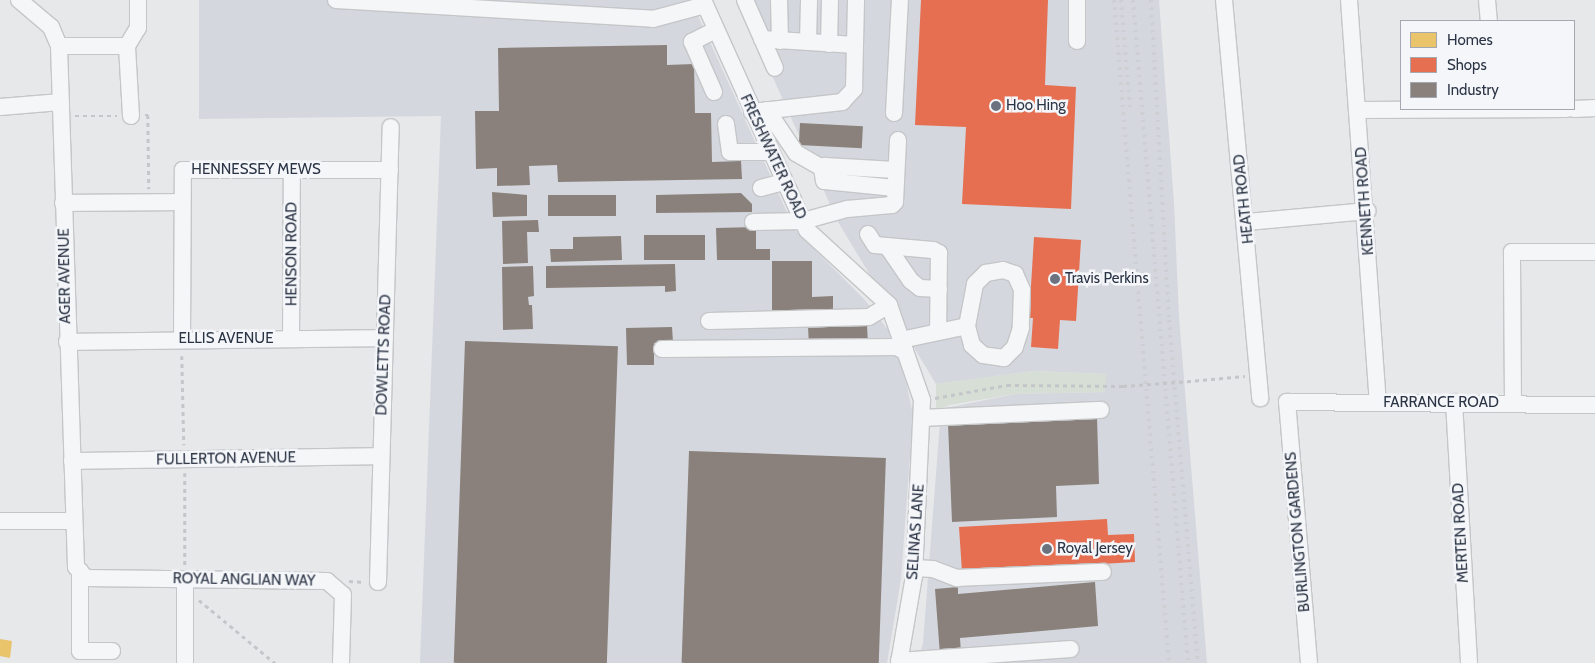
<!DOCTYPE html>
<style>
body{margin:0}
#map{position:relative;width:1595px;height:663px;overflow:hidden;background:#e6e8ea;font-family:Cabin,sans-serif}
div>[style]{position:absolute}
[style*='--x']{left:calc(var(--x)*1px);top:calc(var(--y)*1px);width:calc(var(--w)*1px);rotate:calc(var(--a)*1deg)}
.built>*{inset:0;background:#d4d7dd}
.green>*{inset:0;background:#d6ded6}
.homes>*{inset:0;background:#e9c46a}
.shops>*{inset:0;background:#e76f51}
.industry>*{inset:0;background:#8a817c;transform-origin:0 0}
.path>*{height:2.5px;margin-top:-1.25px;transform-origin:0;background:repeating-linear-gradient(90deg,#c5c6ca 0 4px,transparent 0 8px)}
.roads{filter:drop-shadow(1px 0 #c4c6c8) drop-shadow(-1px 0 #c4c6c8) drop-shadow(0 1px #c4c6c8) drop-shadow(0 -1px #c4c6c8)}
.minor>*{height:16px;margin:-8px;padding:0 8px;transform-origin:8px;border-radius:8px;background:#f5f6f7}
.rail>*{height:4px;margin-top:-2px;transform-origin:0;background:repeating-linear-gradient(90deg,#cecfd2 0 2.5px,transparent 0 7.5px)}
.path-bridge>*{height:2.5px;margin-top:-1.25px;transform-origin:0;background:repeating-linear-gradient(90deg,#c5c6ca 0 4px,transparent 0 8px)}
.dots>*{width:14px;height:14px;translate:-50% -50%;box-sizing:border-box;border:2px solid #f4f6f9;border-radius:50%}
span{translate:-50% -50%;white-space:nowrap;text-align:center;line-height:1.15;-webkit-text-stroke:5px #f4f6f9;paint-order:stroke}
.poi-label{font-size:15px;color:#2b3445}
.left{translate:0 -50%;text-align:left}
.street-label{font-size:15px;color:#2b3445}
.legend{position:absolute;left:1400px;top:20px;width:175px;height:90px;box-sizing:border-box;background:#f4f6f9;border:1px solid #a4a8b1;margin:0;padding:6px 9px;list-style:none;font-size:15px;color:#2b3445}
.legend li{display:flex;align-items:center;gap:10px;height:25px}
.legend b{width:25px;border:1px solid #a4a8b1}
</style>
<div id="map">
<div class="built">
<div style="clip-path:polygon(199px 0,691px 0,795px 230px,865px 300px,898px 343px,913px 415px,901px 579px,887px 663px,420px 663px,441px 116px,199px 119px)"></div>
<div style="clip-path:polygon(738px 0,1159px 0,1174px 203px,1179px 317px,1207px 663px,917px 663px,923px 643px,941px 409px,1015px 394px,1105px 392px,1105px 374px,1034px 371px,936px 384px,838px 222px)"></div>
</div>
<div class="green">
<div style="clip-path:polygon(1034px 371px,1106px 374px,1105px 392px,1015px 394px,949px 405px,936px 411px,936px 384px)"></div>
</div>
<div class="homes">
<div style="clip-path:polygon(0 639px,12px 641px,10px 658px,0 656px)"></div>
</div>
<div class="shops">
<div style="clip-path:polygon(921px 0,1048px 0,1045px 85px,1076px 87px,1071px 209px,962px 204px,966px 127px,915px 125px)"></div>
<div style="clip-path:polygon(1034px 237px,1081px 240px,1076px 321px,1060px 320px,1058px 349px,1031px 347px,1033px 318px,1029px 318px)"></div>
<div style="clip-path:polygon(1107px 519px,1108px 535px,1134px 534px,1135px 562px,962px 572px,959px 527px)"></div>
</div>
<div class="industry">
<div style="clip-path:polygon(667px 45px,667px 65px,694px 64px,695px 113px,711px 113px,712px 162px,741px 161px,742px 179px,558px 182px,557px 165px,529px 166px,530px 185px,497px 186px,497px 168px,476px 169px,475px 111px,499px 111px,498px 48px)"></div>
<div style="left:800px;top:123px;width:63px;height:22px;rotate:3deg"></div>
<div style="clip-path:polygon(492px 192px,527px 195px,527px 216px,493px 217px)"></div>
<div style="clip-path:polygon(741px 193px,752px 204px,752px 212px,656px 213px,656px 195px)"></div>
<div style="left:616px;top:195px;width:21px;height:68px;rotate:90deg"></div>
<div style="clip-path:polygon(538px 220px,539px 232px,527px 232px,528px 263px,503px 264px,502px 221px)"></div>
<div style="clip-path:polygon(756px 227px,756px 249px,770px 249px,770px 260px,717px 260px,716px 228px)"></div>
<div style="left:705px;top:235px;width:25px;height:61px;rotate:90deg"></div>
<div style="clip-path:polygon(621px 236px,622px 260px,551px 262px,550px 249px,573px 249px,573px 237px)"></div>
<div style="clip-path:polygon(772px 261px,812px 261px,812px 297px,833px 296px,833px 314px,772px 314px)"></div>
<div style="clip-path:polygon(675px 264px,676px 291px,665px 292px,665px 286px,546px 288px,546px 266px)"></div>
<div style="clip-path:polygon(533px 266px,534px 296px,528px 297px,529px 305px,532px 305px,533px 329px,503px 330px,502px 267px)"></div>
<div style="left:867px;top:325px;width:21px;height:59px;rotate:87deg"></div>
<div style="clip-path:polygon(672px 327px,673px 342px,654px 343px,654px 365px,627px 365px,626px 328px)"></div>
<div style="left:465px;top:341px;width:153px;height:322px;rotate:2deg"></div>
<div style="clip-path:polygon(1097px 417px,1099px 484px,1056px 486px,1057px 517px,952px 522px,948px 424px)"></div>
<div style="left:689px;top:451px;width:197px;height:212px;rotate:2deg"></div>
<div style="clip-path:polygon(1095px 582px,1098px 626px,960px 638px,961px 653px,940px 655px,935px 589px,958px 587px,958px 594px)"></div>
</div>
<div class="path">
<div style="--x:145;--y:115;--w:3;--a:0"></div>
<div style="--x:148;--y:115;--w:74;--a:89.2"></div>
<div style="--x:75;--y:116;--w:42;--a:0"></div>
<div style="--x:182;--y:356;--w:89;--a:88.7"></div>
<div style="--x:1179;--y:382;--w:66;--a:-5.2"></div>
<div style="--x:935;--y:398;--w:73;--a:-10.2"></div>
<div style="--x:1007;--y:385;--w:116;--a:0.5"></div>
<div style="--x:185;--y:473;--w:92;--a:90"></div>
<div style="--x:349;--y:581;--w:15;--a:4"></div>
<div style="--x:199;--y:600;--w:99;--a:39.7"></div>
</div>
<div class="roads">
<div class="minor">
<div style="--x:19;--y:0;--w:42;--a:40.2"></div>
<div style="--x:51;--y:27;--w:21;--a:67"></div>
<div style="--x:59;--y:46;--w:521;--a:88.13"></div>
<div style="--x:76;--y:567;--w:15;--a:48"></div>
<div style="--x:86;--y:578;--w:241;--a:0.7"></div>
<div style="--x:327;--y:581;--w:21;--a:41"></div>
<div style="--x:343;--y:595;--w:68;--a:91.7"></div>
<div style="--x:336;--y:0;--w:318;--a:3.4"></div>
<div style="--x:653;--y:19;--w:54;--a:-15.1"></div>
<div style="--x:703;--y:0;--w:252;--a:65.7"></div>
<div style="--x:807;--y:230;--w:111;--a:42.4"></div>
<div style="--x:889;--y:305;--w:101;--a:70.8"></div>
<div style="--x:922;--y:400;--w:176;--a:92.6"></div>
<div style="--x:914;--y:576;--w:88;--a:99.8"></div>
<div style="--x:745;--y:0;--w:74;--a:66.2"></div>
<div style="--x:779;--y:0;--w:41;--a:88.6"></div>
<div style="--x:1077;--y:0;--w:41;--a:90"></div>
<div style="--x:1224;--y:0;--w:400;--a:84.8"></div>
<div style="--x:1349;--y:0;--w:403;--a:85.9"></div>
<div style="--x:1487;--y:0;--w:21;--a:85"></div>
<div style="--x:762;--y:39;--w:93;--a:3.7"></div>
<div style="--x:808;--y:42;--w:42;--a:-88.6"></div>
<div style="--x:829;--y:44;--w:44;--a:-88.7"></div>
<div style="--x:59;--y:46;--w:68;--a:0"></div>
<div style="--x:714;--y:92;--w:55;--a:-113.7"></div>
<div style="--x:692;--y:42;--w:27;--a:-27"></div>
<div style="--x:0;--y:107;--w:61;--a:-4.7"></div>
<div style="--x:1574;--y:109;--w:21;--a:-3"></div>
<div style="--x:767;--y:110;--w:52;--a:56"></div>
<div style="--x:796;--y:153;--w:30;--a:30"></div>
<div style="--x:1357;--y:110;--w:210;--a:-0.3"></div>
<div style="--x:752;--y:112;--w:91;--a:-6.3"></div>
<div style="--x:842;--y:102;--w:18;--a:-47"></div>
<div style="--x:854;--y:89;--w:89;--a:-88.7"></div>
<div style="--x:894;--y:113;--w:113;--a:-87"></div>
<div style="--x:131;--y:116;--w:70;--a:-93.3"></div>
<div style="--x:127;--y:46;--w:21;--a:-59"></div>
<div style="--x:138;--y:28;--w:28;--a:-90"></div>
<div style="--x:726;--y:124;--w:28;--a:82"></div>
<div style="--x:730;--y:152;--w:41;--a:0"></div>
<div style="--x:761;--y:188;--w:24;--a:-15"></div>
<div style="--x:895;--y:188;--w:71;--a:-174.4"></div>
<div style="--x:824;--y:181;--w:13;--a:-99"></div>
<div style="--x:822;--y:168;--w:4;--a:-34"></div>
<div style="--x:825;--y:166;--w:71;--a:3.2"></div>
<div style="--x:63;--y:203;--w:119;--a:-0.5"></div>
<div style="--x:753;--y:222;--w:50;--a:-1.1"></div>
<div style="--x:803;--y:221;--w:46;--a:-15.3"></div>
<div style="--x:847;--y:209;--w:45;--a:-5.1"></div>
<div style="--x:892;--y:205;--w:4;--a:-45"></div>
<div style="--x:895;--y:202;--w:62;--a:-87.2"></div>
<div style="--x:1247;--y:222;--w:121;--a:-5.2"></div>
<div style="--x:868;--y:234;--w:13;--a:58"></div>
<div style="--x:875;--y:245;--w:58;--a:4.9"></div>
<div style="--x:933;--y:250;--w:7;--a:27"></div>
<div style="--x:939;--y:253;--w:79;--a:90.7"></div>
<div style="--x:887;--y:246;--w:42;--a:55.6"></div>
<div style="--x:911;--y:281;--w:11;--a:38"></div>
<div style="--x:920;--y:288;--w:19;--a:3"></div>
<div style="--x:1003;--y:270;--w:13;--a:18"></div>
<div style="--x:1015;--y:274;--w:17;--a:66"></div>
<div style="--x:1022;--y:290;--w:38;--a:92"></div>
<div style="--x:1021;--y:328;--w:20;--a:108"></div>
<div style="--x:1015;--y:347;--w:16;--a:135"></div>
<div style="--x:1004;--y:358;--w:21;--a:-172"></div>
<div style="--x:983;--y:355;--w:15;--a:-138"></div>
<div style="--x:972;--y:345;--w:20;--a:-105"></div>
<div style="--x:967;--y:326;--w:43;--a:-79.2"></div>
<div style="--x:975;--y:284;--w:16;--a:-45"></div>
<div style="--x:986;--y:273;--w:17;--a:-10"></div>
<div style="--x:709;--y:321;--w:160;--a:-1.4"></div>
<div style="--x:869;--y:317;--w:23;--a:-31"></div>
<div style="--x:182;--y:339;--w:169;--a:-89.7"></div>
<div style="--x:183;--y:170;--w:207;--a:0"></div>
<div style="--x:291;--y:339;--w:169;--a:-89.7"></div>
<div style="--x:901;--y:340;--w:67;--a:-12"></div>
<div style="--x:67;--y:342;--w:318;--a:-0.7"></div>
<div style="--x:662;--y:349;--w:234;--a:-0.5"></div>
<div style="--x:896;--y:347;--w:10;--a:24"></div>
<div style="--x:1454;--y:402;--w:261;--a:86.7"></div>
<div style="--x:1513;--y:403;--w:151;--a:-90.4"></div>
<div style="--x:1512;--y:252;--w:83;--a:0"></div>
<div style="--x:923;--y:418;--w:178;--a:-2.6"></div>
<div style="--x:72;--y:461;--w:309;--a:-0.9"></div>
<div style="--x:0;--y:521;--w:73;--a:0"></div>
<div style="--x:914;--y:568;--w:19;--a:3"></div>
<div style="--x:933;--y:569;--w:26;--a:21"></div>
<div style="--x:957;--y:578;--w:146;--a:-2.4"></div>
<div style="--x:80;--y:571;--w:80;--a:90"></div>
<div style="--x:80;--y:651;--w:32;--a:0"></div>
<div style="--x:378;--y:582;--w:455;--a:-88.4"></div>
<div style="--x:899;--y:661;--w:172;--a:-4"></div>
<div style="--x:185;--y:663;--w:83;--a:-90"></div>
<div style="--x:1309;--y:663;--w:262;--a:-94.8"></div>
<div style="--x:1287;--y:402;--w:308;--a:0.6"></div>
</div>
</div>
<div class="rail">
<div style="--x:1114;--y:0;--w:665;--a:85.26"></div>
<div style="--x:1121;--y:0;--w:110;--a:85.3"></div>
<div style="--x:1133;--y:0;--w:665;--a:85.26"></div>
<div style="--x:1151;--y:0;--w:321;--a:86.8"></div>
<div style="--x:1169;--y:320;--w:344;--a:85.2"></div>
</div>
<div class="path-bridge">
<div style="--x:1123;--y:386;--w:56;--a:-4.1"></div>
</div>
<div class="dots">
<div style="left:996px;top:106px;background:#6c737f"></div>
<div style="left:1055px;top:279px;background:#6c737f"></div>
<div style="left:1047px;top:549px;background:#6c737f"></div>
</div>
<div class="poi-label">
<span class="left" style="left:1006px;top:106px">Hoo Hing</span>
<span class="left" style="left:1065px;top:279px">Travis Perkins</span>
<span class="left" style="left:1057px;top:549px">Royal Jersey</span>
</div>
<div class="street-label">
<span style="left:773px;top:157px;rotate:65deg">FRESHWATER ROAD</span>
<span style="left:256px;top:170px">HENNESSEY MEWS</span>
<span style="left:1244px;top:199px;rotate:-96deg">HEATH ROAD</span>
<span style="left:1365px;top:201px;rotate:-94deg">KENNETH ROAD</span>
<span style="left:292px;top:254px;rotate:-90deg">HENSON ROAD</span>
<span style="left:65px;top:276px;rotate:-91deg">AGER AVENUE</span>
<span style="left:226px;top:339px">ELLIS AVENUE</span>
<span style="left:384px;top:355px;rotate:-88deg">DOWLETTS ROAD</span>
<span style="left:1441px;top:403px">FARRANCE ROAD</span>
<span style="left:226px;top:459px;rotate:-1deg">FULLERTON AVENUE</span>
<span style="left:916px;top:532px;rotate:-86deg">SELINAS LANE</span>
<span style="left:1298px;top:532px;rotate:-95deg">BURLINGTON GARDENS</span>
<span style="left:1461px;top:533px;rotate:-93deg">MERTEN ROAD</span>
<span style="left:244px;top:580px;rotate:1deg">ROYAL ANGLIAN WAY</span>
</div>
<ul class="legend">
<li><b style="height:14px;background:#e9c46a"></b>Homes</li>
<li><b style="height:14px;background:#e76f51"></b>Shops</li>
<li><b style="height:14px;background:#8a817c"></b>Industry</li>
</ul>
</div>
